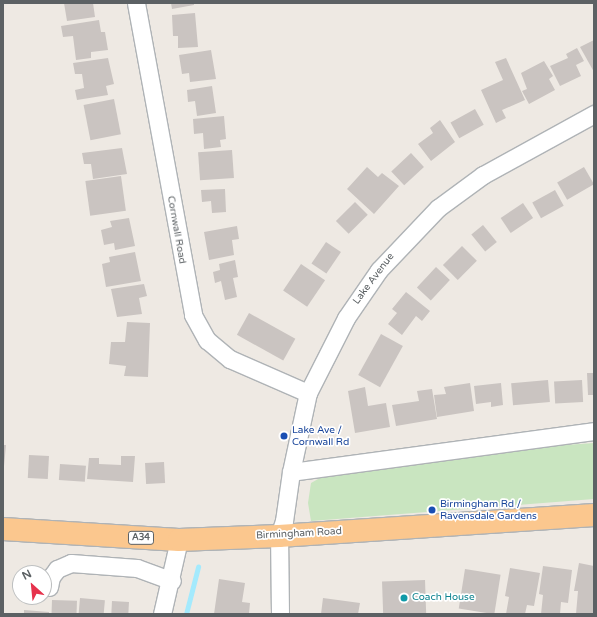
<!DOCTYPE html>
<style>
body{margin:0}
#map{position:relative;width:597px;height:617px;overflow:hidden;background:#eee9e3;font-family:"Varela Round",sans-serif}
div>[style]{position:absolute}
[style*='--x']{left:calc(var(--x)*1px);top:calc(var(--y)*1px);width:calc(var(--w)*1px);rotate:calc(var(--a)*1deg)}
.green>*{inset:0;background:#c9e5c0}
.stream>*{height:5px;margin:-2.5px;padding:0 2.5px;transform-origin:2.5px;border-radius:2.5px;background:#a4eafd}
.building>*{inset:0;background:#cac4c1;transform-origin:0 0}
.roads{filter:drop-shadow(1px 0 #afb3b6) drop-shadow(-1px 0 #afb3b6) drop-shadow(0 1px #afb3b6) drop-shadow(0 -1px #afb3b6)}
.minor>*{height:17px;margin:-8.5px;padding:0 8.5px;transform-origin:8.5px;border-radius:8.5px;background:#fff}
.highway>*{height:22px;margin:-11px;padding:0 11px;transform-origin:11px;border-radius:11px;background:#fbc78e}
.dots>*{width:11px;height:11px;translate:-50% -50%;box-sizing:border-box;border:2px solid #fff;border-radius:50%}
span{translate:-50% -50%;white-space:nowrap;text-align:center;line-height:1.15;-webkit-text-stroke:3.5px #fff;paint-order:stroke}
.shield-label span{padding:1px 3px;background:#fff;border:1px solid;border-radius:3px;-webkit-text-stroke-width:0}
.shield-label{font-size:9px;color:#5c6164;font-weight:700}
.street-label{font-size:10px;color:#5c6164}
.transit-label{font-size:10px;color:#164399}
.left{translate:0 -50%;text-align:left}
.culture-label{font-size:10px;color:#0d838f}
.frame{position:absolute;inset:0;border:4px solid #5c6164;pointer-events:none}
.north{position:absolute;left:12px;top:565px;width:40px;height:40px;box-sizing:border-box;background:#fff;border:1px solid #bec0c1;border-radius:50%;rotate:333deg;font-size:11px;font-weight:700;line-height:16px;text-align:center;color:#5c6164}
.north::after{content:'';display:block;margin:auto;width:14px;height:18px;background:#e6324c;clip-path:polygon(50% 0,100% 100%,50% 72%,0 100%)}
</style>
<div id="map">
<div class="green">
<div style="clip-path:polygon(594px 443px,594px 499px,311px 521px,308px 503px,311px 483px,327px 474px,508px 449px)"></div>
</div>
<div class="stream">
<div style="--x:186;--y:614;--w:49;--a:-75.7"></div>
</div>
<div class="building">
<div style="clip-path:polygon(64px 3px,93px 3px,95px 17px,67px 21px)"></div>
<div style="clip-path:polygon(171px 3px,194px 3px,194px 5px,172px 9px)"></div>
<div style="clip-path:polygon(195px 13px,198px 47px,178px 48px,178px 36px,173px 36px,172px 15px)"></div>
<div style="clip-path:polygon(99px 20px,101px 32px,105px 32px,108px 50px,91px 52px,91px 58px,76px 60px,73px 36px,63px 37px,61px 26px)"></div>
<div style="clip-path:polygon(594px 40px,594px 72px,580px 47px)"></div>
<div style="clip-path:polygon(577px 48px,584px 61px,576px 65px,581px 76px,560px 86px,550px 66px,568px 58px,566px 54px)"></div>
<div style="clip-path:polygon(211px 50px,216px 79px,190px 82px,189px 73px,182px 74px,179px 55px)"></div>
<div style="clip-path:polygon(108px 58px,114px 84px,106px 86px,108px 95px,77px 100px,75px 90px,84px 88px,82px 74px,75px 74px,73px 63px)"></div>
<div style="clip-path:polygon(506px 58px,525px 100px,502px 110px,506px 118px,496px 123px,481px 90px,503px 80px,495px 62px)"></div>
<div style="clip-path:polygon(544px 61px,553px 76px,549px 79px,555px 90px,529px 104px,522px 91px,527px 89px,521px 73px)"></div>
<div style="clip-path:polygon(212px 86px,216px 113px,197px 116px,195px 101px,188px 102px,187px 90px)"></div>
<div style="left:114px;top:99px;width:36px;height:31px;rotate:79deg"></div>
<div style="left:475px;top:109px;width:18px;height:28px;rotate:61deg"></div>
<div style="clip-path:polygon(224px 116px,226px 139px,220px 140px,221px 147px,204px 149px,203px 133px,194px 134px,193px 119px)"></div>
<div style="clip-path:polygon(440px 120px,455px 142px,431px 161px,418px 144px,433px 133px,430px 128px)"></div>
<div style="clip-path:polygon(122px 148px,127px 174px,93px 179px,91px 164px,84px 164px,82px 153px)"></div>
<div style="left:232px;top:150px;width:28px;height:34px;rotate:86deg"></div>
<div style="left:411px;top:153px;width:19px;height:27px;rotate:47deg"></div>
<div style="clip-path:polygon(367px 167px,378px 177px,382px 173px,399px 186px,374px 214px,347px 189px)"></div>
<div style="left:584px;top:167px;width:20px;height:31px;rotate:60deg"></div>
<div style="left:121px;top:176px;width:35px;height:36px;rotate:82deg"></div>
<div style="clip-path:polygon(225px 189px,226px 212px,212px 213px,211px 201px,202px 202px,201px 190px)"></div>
<div style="left:555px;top:190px;width:18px;height:26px;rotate:61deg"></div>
<div style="left:355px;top:202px;width:18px;height:27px;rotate:45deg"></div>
<div style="left:523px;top:203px;width:18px;height:27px;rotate:56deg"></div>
<div style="clip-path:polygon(129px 218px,135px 246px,115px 250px,114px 243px,104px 245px,101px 230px,112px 227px,110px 221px)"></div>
<div style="left:483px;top:225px;width:22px;height:15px;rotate:51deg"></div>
<div style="clip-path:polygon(237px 226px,239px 239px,232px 240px,234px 255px,209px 260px,204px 232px)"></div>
<div style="left:326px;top:242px;width:18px;height:26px;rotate:34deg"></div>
<div style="left:462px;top:246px;width:21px;height:27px;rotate:45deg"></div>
<div style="clip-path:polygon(135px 252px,141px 281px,106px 287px,102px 264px,110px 262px,109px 257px)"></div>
<div style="clip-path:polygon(235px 260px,238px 277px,233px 278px,237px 297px,225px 300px,221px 281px,215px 283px,213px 272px,220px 270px,219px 264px)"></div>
<div style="left:301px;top:264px;width:29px;height:32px;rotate:34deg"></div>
<div style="left:436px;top:267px;width:19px;height:28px;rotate:43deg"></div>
<div style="clip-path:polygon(144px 284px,147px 296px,139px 298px,142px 314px,117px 317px,111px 289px)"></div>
<div style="clip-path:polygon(406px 292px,430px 311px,422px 321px,416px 316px,402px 335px,388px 324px,397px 313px,392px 309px)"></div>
<div style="left:249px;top:313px;width:53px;height:25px;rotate:29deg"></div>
<div style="clip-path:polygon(127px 322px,150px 323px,148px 377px,124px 376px,126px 366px,109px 364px,111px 342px,125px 342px)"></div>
<div style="left:381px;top:334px;width:25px;height:47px;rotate:29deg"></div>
<div style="clip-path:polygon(587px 373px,594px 373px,594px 395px,588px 395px)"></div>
<div style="left:548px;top:380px;width:22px;height:37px;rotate:85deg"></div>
<div style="left:582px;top:380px;width:22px;height:28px;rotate:87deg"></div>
<div style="clip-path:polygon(470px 383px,474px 411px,437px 417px,434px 395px,446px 394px,444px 387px)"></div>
<div style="clip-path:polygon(501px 383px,503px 405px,491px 407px,491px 402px,476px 404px,474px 386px)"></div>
<div style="clip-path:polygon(365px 387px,368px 406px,386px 403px,390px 427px,355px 433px,348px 391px)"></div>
<div style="clip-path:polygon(432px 389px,437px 419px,396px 426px,392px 405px,419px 401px,417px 391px)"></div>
<div style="clip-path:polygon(3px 445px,6px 445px,4px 466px,3px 466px)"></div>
<div style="left:29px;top:455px;width:20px;height:23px;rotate:3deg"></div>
<div style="clip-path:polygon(121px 456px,135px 456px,133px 482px,87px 479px,89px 458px,99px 458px,99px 464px,121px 465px)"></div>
<div style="left:164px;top:462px;width:21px;height:19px;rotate:87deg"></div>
<div style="left:60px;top:464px;width:26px;height:16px;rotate:4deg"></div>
<div style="clip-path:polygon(579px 563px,594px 566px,594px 614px,576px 614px,578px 591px,574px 591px)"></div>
<div style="clip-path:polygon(543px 566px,572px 570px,568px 603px,561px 602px,560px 614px,541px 614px,543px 595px,539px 594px)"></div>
<div style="clip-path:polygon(510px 568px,540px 573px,534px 606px,527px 605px,525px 614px,506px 614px,509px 597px,505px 596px)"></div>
<div style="left:465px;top:569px;width:36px;height:40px;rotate:9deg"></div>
<div style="clip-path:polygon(219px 579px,245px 583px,242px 602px,250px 603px,249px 614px,214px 614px)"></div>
<div style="left:425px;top:580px;width:34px;height:43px;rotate:88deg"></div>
<div style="left:80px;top:598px;width:25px;height:16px;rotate:5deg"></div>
<div style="clip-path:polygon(323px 598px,360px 603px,358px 614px,321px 614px)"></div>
<div style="left:52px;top:600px;width:25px;height:14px;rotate:2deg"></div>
<div style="left:112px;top:601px;width:17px;height:13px;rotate:3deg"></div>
<div style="clip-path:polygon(24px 610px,49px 612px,49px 614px,24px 614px)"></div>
</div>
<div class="roads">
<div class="minor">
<div style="--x:136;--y:3;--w:317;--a:79.6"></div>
<div style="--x:193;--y:315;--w:29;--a:61"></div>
<div style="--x:207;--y:340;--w:30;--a:40"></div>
<div style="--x:230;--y:359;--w:85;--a:23.6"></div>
<div style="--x:291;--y:472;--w:306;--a:-7.7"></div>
<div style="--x:49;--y:587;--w:10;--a:-79"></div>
<div style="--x:51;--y:577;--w:10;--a:-53"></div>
<div style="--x:57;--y:569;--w:15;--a:-23"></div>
<div style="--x:71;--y:563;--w:66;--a:4.3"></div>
<div style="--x:137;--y:568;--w:37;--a:20"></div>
<div style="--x:162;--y:614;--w:76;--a:-77.1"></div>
<div style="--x:280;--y:614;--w:78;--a:-90.7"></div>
<div style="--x:279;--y:536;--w:16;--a:-72"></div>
<div style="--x:284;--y:521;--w:49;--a:-81.9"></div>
<div style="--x:291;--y:472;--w:81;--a:-77.9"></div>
<div style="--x:308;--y:393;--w:84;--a:-63.1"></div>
<div style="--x:346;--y:318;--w:58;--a:-55.5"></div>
<div style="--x:379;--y:270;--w:86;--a:-46.4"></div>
<div style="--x:438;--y:208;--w:56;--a:-36.3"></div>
<div style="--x:483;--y:175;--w:127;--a:-28.8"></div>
</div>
<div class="highway">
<div style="--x:3;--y:529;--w:176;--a:3.6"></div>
<div style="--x:179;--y:540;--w:100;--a:-2.3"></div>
<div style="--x:279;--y:536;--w:316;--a:-3.8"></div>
</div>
</div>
<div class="dots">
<div style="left:284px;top:436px;background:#1a4fb4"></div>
<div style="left:432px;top:510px;background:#1a4fb4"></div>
<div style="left:404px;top:598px;background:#0f9aa8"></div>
</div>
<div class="shield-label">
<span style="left:141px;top:538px">A34</span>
</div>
<div class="street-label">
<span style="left:176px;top:230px;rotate:80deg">Cornwall Road</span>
<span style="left:374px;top:279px;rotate:-53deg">Lake Avenue</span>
<span style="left:299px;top:534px;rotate:-3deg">Birmingham Road</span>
</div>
<div class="transit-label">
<span class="left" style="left:292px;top:436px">Lake Ave /<br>Cornwall Rd</span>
<span class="left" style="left:440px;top:510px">Birmingham Rd /<br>Ravensdale Gardens</span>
</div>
<div class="culture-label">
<span class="left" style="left:412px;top:598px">Coach House</span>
</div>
<div class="frame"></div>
<div class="north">N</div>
</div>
